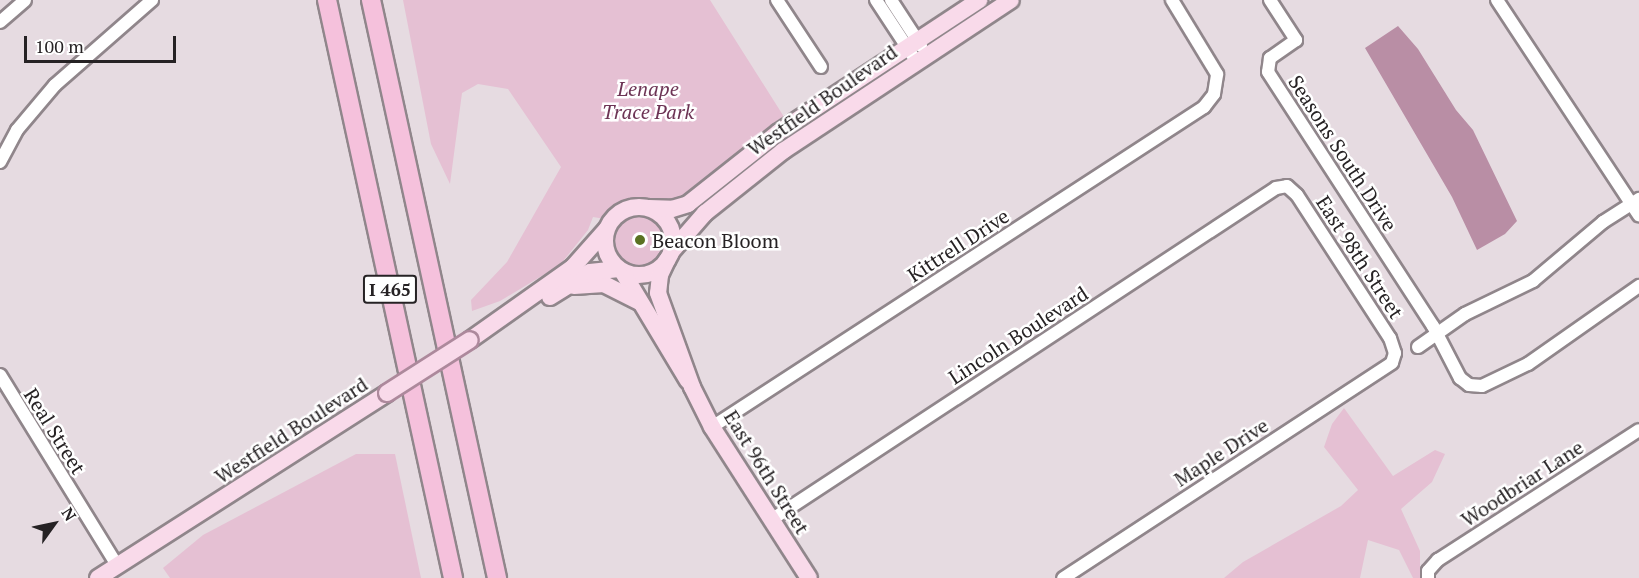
<!DOCTYPE html>
<style>
body{margin:0}
#map{position:relative;width:1639px;height:578px;overflow:hidden;background:#e6dbe1;font-family:"PT Serif",serif}
div>[style]{position:absolute}
[style*='--x']{left:calc(var(--x)*1px);top:calc(var(--y)*1px);width:calc(var(--w)*1px);rotate:calc(var(--a)*1deg)}
.green>*{inset:0;background:#e5c0d3}
.round{border-radius:50%}
.water>*{inset:0;background:#b98ea5}
.roads{filter:drop-shadow(2px 0 #90868b) drop-shadow(-2px 0 #90868b) drop-shadow(0 2px #90868b) drop-shadow(0 -2px #90868b)}
.minor>*{height:12px;margin:-6px;padding:0 6px;transform-origin:6px;border-radius:6px;background:#fff}
.major>*{height:16px;margin:-8px;padding:0 8px;transform-origin:8px;border-radius:8px;background:#f9daea}
.major>.ring{margin:-8px;padding:0;box-sizing:content-box;background:none;border:16px solid #f9daea;border-radius:50%}
.highway>*{height:18px;margin:-9px;padding:0 9px;transform-origin:9px;border-radius:9px;background:#f5c1dc}
.bridges{filter:drop-shadow(2px 0 #ad899c) drop-shadow(-2px 0 #ad899c) drop-shadow(0 2px #ad899c) drop-shadow(0 -2px #ad899c)}
.major-bridge>*{height:16px;margin:-8px;padding:0 8px;transform-origin:8px;border-radius:8px;background:#f9daea}
.dots>*{width:16px;height:16px;translate:-50% -50%;box-sizing:border-box;border:3px solid #fff;border-radius:50%}
span{translate:-50% -50%;white-space:nowrap;text-align:center;line-height:1.15;-webkit-text-stroke:5px #fff;paint-order:stroke}
.shield-label span{padding:2px 4px;background:#fff;border:2px solid;border-radius:4px;-webkit-text-stroke-width:0}
.shield-label{font-size:18px;color:#262224;font-weight:700}
.park-label{font-size:20px;color:#6d3455;font-style:italic}
.street-label{font-size:20px;color:#262224}
.poi-label{font-size:20px;color:#262224}
.left{translate:0 -50%;text-align:left}
.north{position:absolute;left:24px;top:494px;width:60px;height:60px;-webkit-text-stroke:4px #fff;paint-order:stroke;rotate:57deg;font-size:16px;font-weight:700;line-height:24px;text-align:center;color:#262224}
.north::after{content:'';display:block;margin:auto;width:21px;height:27px;background:#262224;clip-path:polygon(50% 0,100% 100%,50% 72%,0 100%)}
.scale{position:absolute;left:24px;top:36px;width:152px;height:27px;box-sizing:border-box;border:3px solid #262224;border-top:0;padding-left:8px;font-size:18px;line-height:21px;white-space:nowrap;color:#262224;-webkit-text-stroke:4px #fff;paint-order:stroke}
</style>
<div id="map">
<div class="green">
<div style="clip-path:polygon(403px 0,710px 0,786px 120px,682px 202px,634px 201px,616px 208px,605px 219px,593px 217px,588px 230px,560px 265px,500px 301px,472px 311px,471px 300px,507px 262px,561px 167px,508px 89px,478px 84px,462px 93px,450px 184px,431px 144px)"></div>
<div class="round" style="left:612px;top:214px;width:54px;height:54px"></div>
<div style="clip-path:polygon(1344px 408px,1393px 476px,1435px 450px,1445px 454px,1432px 482px,1401px 509px,1420px 551px,1420px 578px,1413px 578px,1399px 550px,1368px 540px,1360px 578px,1224px 578px,1243px 562px,1341px 506px,1358px 490px,1324px 447px,1332px 424px)"></div>
<div style="clip-path:polygon(356px 454px,395px 454px,421px 578px,170px 578px,163px 568px,203px 535px)"></div>
</div>
<div class="water">
<div style="clip-path:polygon(1398px 26px,1418px 49px,1456px 110px,1473px 130px,1517px 221px,1505px 234px,1477px 250px,1452px 197px,1365px 48px)"></div>
</div>
<div class="roads">
<div class="minor">
<div style="--x:777;--y:0;--w:80;--a:56.7"></div>
<div style="--x:876;--y:0;--w:73;--a:56.7"></div>
<div style="--x:891;--y:0;--w:55;--a:56.9"></div>
<div style="--x:1270;--y:0;--w:48;--a:57"></div>
<div style="--x:1296;--y:40;--w:32;--a:145"></div>
<div style="--x:1270;--y:58;--w:14;--a:98"></div>
<div style="--x:1268;--y:72;--w:303;--a:57"></div>
<div style="--x:1433;--y:326;--w:59;--a:62.6"></div>
<div style="--x:1460;--y:378;--w:11;--a:38"></div>
<div style="--x:1469;--y:385;--w:13;--a:4"></div>
<div style="--x:1482;--y:386;--w:51;--a:-25.6"></div>
<div style="--x:1528;--y:364;--w:136;--a:-35.1"></div>
<div style="--x:1497;--y:0;--w:258;--a:56.6"></div>
<div style="--x:0;--y:22;--w:33;--a:-41"></div>
<div style="--x:0;--y:162;--w:36;--a:-62"></div>
<div style="--x:17;--y:130;--w:59;--a:-49.8"></div>
<div style="--x:55;--y:85;--w:129;--a:-41.2"></div>
<div style="--x:1418;--y:347;--w:57;--a:-35.1"></div>
<div style="--x:1465;--y:314;--w:76;--a:-25.9"></div>
<div style="--x:1533;--y:281;--w:92;--a:-40.1"></div>
<div style="--x:1603;--y:222;--w:43;--a:-32.6"></div>
<div style="--x:0;--y:375;--w:225;--a:58.4"></div>
<div style="--x:712;--y:427;--w:587;--a:-33.04"></div>
<div style="--x:1204;--y:107;--w:16;--a:-52"></div>
<div style="--x:1214;--y:94;--w:20;--a:-81"></div>
<div style="--x:1217;--y:74;--w:87;--a:-121.3"></div>
<div style="--x:771;--y:520;--w:604;--a:-33.32"></div>
<div style="--x:1276;--y:188;--w:11;--a:-10"></div>
<div style="--x:1287;--y:186;--w:13;--a:42"></div>
<div style="--x:1297;--y:195;--w:171;--a:57"></div>
<div style="--x:1390;--y:338;--w:16;--a:72"></div>
<div style="--x:1395;--y:353;--w:10;--a:107"></div>
<div style="--x:1392;--y:363;--w:393;--a:146.8"></div>
<div style="--x:1428;--y:578;--w:7;--a:-90"></div>
<div style="--x:1428;--y:571;--w:15;--a:-48"></div>
<div style="--x:1438;--y:560;--w:239;--a:-32.9"></div>
</div>
<div class="major">
<div class="ring" style="left:605px;top:207px;width:52px;height:52px"></div>
<div style="--x:649;--y:208;--w:23;--a:2"></div>
<div style="--x:672;--y:209;--w:17;--a:-17"></div>
<div style="--x:688;--y:204;--w:116;--a:-38.4"></div>
<div style="--x:779;--y:132;--w:240;--a:-33.4"></div>
<div style="--x:671;--y:252;--w:52;--a:-48.9"></div>
<div style="--x:705;--y:213;--w:100;--a:-38.5"></div>
<div style="--x:783;--y:151;--w:273;--a:-33.5"></div>
<div style="--x:667;--y:260;--w:17;--a:115"></div>
<div style="--x:660;--y:275;--w:18;--a:96"></div>
<div style="--x:658;--y:293;--w:100;--a:70.1"></div>
<div style="--x:692;--y:387;--w:45;--a:63.4"></div>
<div style="--x:712;--y:427;--w:179;--a:57.3"></div>
<div style="--x:622;--y:271;--w:128;--a:59"></div>
<div style="--x:574;--y:286;--w:30;--a:-4"></div>
<div style="--x:604;--y:284;--w:39;--a:27"></div>
<div style="--x:550;--y:297;--w:47;--a:-32"></div>
<div style="--x:590;--y:272;--w:29;--a:-6"></div>
<div style="--x:470;--y:340;--w:126;--a:-35.3"></div>
<div style="--x:573;--y:267;--w:50;--a:-48.3"></div>
<div style="--x:98;--y:578;--w:343;--a:-32.6"></div>
</div>
<div class="highway">
<div style="--x:327;--y:0;--w:592;--a:77.7"></div>
<div style="--x:371;--y:0;--w:592;--a:77.7"></div>
</div>
</div>
<div class="bridges">
<div class="major-bridge">
<div style="--x:387;--y:393;--w:98;--a:-32.6"></div>
</div>
</div>
<div class="dots">
<div style="left:640px;top:240px;background:#5a7122"></div>
</div>
<div class="shield-label">
<span style="left:390px;top:289px">I 465</span>
</div>
<div class="park-label">
<span style="left:648px;top:100px">Lenape<br>Trace Park</span>
</div>
<div class="street-label">
<span style="left:822px;top:100px;rotate:-35deg">Westfield Boulevard</span>
<span style="left:1343px;top:153px;rotate:57deg">Seasons South Drive</span>
<span style="left:958px;top:245px;rotate:-33deg">Kittrell Drive</span>
<span style="left:1360px;top:257px;rotate:57deg">East 98th Street</span>
<span style="left:1018px;top:335px;rotate:-33deg">Lincoln Boulevard</span>
<span style="left:291px;top:430px;rotate:-33deg">Westfield Boulevard</span>
<span style="left:55px;top:431px;rotate:58deg">Real Street</span>
<span style="left:1221px;top:452px;rotate:-33deg">Maple Drive</span>
<span style="left:767px;top:472px;rotate:58deg">East 96th Street</span>
<span style="left:1522px;top:483px;rotate:-33deg">Woodbriar Lane</span>
</div>
<div class="poi-label">
<span class="left" style="left:652px;top:240px">Beacon Bloom</span>
</div>
<div class="north">N</div>
<div class="scale">100 m</div>
</div>
